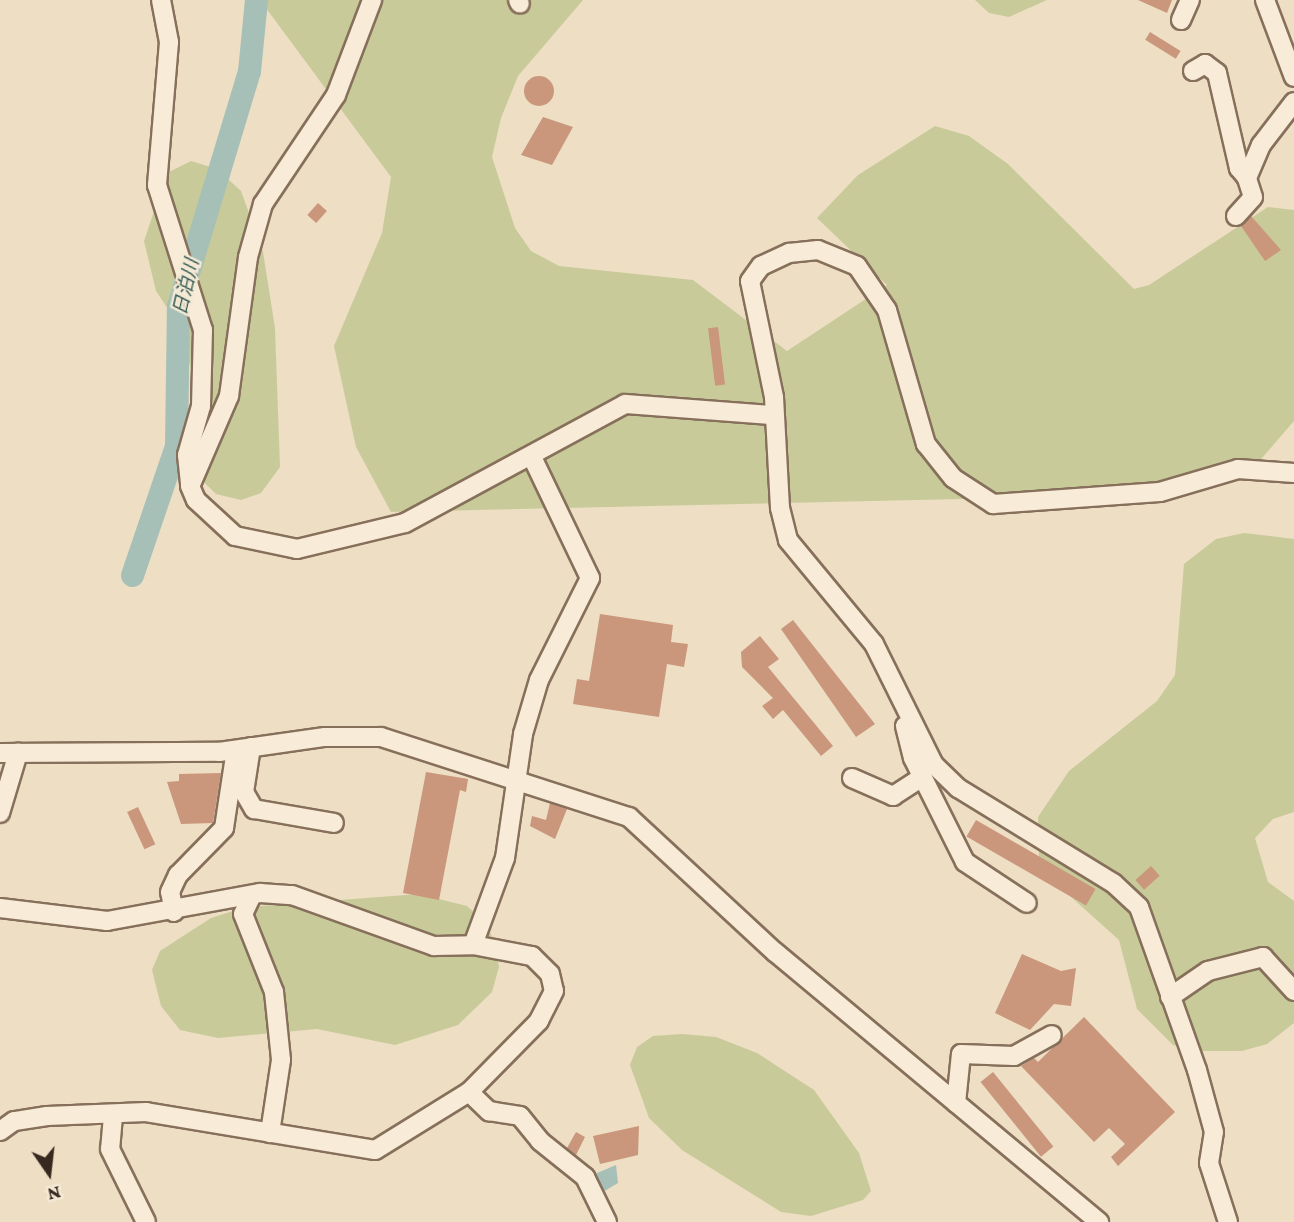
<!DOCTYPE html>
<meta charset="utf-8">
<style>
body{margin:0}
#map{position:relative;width:1294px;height:1222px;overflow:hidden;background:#eddec4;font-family:"Crimson Pro","Noto Sans JP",serif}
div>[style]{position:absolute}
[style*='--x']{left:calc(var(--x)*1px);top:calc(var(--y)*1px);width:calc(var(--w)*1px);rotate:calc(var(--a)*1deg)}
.green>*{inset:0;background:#c8cb99}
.water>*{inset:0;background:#a6c0b7}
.river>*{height:23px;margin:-11.5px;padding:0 11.5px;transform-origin:11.5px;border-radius:11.5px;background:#a6c0b7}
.building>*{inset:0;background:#ca977c;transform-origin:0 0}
.round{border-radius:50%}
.roads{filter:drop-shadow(2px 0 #87705b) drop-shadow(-2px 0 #87705b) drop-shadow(0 2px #87705b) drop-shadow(0 -2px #87705b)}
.minor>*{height:18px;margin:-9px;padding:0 9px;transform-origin:9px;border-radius:9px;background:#f8ecd8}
span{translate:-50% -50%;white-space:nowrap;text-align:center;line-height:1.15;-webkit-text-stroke:5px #f4e9d4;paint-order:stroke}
.water-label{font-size:19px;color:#2f5751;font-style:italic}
.north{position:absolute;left:14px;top:1138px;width:70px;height:70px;-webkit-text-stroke:5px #f4e9d4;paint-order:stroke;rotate:166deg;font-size:19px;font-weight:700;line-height:28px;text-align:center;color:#37291f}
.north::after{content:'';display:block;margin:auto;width:24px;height:32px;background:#37291f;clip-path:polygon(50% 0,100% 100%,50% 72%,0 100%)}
</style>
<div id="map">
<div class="green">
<div style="clip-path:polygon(260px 0,583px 0,518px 76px,501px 118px,492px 157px,515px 228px,531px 251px,559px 266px,693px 280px,787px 351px,887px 285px,817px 218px,858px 175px,935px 126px,969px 136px,1008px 164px,1134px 289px,1149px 285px,1268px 207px,1294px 210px,1294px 421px,1256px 465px,1230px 475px,1005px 498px,391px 512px,356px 447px,334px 346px,382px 233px,391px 177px)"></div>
<div style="clip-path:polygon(975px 0,1047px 0,1009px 17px,989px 13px)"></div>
<div style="clip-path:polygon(191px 161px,217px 169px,241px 191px,263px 252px,275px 328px,280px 467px,261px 493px,241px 500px,216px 494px,201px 479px,190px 366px,178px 324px,156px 291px,144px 241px,167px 173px)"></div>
<div style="clip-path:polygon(1244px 533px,1294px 539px,1294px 812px,1273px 819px,1255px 838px,1268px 882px,1294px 901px,1294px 1023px,1267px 1044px,1242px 1051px,1197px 1051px,1173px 1045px,1137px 1009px,1119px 940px,1050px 878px,1039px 857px,1038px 817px,1069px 771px,1157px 701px,1175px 675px,1184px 564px,1216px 539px)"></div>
<div style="clip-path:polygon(419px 894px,467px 906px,487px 924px,495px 945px,499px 967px,492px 992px,458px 1025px,395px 1045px,317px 1029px,218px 1038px,180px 1030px,161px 1006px,152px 970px,160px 951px,211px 918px,246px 907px)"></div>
<div style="clip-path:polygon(682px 1034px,716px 1037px,757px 1053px,814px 1090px,859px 1153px,871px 1191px,863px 1200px,811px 1216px,781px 1212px,682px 1150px,649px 1118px,630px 1065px,637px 1047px,653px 1036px)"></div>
</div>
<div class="water">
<div style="clip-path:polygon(616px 1165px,618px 1183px,596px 1196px,590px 1176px)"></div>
</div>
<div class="river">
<div style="--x:132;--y:575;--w:136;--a:-71.2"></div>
<div style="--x:176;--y:446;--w:140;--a:-89.2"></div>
<div style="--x:178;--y:306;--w:245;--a:-73.2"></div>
<div style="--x:249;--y:71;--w:71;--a:-84.4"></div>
</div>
<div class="building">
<div style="clip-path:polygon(1138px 0,1172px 0,1167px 13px)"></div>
<div style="left:1150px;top:32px;width:36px;height:9px;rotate:32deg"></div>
<div class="round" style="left:524px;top:76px;width:30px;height:30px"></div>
<div style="clip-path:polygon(543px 117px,573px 127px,552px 165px,521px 155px)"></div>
<div style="left:318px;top:203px;width:12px;height:16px;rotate:42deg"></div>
<div style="clip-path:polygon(1251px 216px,1281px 250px,1265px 261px,1241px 226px)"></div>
<div style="left:718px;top:327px;width:58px;height:10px;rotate:83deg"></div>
<div style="clip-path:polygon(600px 614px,673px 625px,671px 642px,688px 644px,684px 667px,667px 664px,659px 717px,573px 704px,577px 679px,589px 681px)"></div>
<div style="clip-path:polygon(793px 620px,875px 724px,856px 737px,781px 629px)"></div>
<div style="clip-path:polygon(760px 636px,779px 659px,768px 667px,833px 746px,821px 756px,783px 710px,773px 719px,762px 706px,773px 698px,742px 667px,741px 652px)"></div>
<div style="clip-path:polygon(426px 772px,468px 779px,466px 792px,460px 790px,439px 900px,403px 893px)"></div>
<div style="clip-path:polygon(221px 773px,213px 823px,181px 824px,167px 782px,179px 781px,179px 774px)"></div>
<div style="clip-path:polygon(550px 803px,567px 809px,555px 839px,530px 826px,532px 816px,546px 820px)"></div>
<div style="left:138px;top:807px;width:41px;height:12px;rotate:65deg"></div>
<div style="left:976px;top:820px;width:138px;height:19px;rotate:30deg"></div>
<div style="left:1151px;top:866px;width:13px;height:21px;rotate:48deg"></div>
<div style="clip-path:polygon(1022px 954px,1061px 971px,1076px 968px,1071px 1006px,1054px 1004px,1030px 1030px,995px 1013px)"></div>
<div style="clip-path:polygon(1084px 1017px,1175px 1112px,1118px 1166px,1111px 1157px,1125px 1144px,1109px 1128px,1094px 1142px,1021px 1066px,1034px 1058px,1038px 1062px)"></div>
<div style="left:993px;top:1072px;width:96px;height:16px;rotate:51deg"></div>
<div style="clip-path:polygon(639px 1126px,638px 1155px,600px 1164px,593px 1136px)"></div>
<div style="clip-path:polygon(576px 1132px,585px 1137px,576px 1155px,567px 1148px)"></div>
</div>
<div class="roads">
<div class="minor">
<div style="--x:161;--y:0;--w:43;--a:79.2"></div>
<div style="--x:169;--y:42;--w:144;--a:94.8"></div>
<div style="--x:157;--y:185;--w:152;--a:72.4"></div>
<div style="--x:203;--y:330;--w:76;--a:91.5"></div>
<div style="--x:201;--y:406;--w:51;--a:105.9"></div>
<div style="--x:187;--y:455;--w:31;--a:84"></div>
<div style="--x:190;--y:486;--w:15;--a:67"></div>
<div style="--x:196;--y:500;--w:53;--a:42.7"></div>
<div style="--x:235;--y:536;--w:63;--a:11.8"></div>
<div style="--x:297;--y:549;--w:111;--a:-13.5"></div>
<div style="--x:405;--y:523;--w:250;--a:-28.4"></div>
<div style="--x:625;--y:404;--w:147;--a:4.3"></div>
<div style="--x:518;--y:0;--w:4;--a:63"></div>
<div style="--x:1265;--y:0;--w:82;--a:69.4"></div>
<div style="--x:1181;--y:20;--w:22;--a:-66"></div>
<div style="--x:1193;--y:71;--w:14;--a:-30"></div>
<div style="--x:1205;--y:64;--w:15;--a:37"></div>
<div style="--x:1217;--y:73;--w:98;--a:77"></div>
<div style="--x:1239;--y:168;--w:13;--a:51"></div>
<div style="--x:1236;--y:216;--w:25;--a:-48"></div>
<div style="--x:1253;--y:197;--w:20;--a:-108"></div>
<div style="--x:1247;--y:178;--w:36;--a:-67"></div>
<div style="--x:1261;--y:145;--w:54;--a:-52.5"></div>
<div style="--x:192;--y:482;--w:94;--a:-66.7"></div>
<div style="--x:229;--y:396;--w:140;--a:-82.2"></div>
<div style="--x:248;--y:257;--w:55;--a:-74.2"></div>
<div style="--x:263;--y:204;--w:131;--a:-56.2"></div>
<div style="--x:336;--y:95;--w:102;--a:-69.2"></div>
<div style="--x:905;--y:726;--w:33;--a:76"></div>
<div style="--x:913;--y:758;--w:116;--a:63.4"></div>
<div style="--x:965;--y:862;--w:74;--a:33.5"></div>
<div style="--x:251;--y:747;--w:46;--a:98.8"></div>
<div style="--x:244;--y:792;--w:20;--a:60"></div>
<div style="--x:254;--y:809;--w:81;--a:9.9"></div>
<div style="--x:0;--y:753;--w:219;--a:-0.3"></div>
<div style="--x:219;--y:752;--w:107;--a:-8.1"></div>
<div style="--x:325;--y:737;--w:56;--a:0"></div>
<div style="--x:381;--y:737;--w:261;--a:17.9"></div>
<div style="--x:629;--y:817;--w:199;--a:42.8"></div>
<div style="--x:775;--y:952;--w:422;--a:39.8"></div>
<div style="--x:852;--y:778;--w:45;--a:23.7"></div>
<div style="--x:893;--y:796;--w:35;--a:-33"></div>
<div style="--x:0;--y:813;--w:63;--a:-73.3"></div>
<div style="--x:252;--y:895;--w:21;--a:115"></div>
<div style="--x:243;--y:914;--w:84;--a:68.3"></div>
<div style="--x:274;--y:992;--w:68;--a:84.1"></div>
<div style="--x:281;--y:1060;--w:74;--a:98.6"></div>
<div style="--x:0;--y:908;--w:108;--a:6.9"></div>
<div style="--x:107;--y:921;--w:156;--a:-10.4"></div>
<div style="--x:260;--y:893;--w:32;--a:4"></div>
<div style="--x:292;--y:895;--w:151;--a:19.8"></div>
<div style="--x:434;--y:946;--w:39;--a:-1"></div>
<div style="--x:473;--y:945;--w:60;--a:10.6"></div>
<div style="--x:532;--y:956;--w:25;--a:45"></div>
<div style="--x:550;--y:974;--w:17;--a:77"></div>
<div style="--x:554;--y:991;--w:34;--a:117"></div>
<div style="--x:539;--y:1021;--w:100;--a:134.6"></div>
<div style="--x:469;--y:1092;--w:110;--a:148.3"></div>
<div style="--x:375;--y:1150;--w:232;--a:-170.6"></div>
<div style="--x:146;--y:1112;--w:99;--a:177.7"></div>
<div style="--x:47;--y:1116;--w:33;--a:171"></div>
<div style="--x:14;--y:1121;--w:17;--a:144"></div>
<div style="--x:174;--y:912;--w:20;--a:-101"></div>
<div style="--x:170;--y:892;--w:19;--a:-65"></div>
<div style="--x:178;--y:875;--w:66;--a:-45.6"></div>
<div style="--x:224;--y:828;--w:79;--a:-81.3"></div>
<div style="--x:473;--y:945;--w:93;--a:-69.8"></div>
<div style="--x:505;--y:858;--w:125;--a:-81.7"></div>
<div style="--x:523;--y:734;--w:56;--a:-73.5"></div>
<div style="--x:539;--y:680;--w:114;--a:-63.4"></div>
<div style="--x:590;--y:578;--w:136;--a:-115.6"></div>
<div style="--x:1170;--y:997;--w:46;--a:-34.4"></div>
<div style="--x:1208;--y:971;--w:57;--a:-14.3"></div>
<div style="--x:1263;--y:957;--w:46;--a:47.6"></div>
<div style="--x:469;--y:1092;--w:28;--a:44"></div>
<div style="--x:489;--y:1111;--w:31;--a:9"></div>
<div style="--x:520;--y:1116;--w:32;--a:51"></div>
<div style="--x:540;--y:1141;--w:58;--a:38.7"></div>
<div style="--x:585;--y:1177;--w:50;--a:63.9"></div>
<div style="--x:956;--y:1103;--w:49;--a:-84.2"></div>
<div style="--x:961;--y:1054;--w:53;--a:2.2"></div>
<div style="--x:1014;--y:1056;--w:43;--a:-28.9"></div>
<div style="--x:113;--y:1116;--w:33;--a:95"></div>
<div style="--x:110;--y:1149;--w:81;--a:63.7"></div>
<div style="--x:1228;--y:1222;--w:62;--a:-107.9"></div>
<div style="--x:1209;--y:1163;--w:31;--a:-81"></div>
<div style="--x:1214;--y:1132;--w:64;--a:-105.3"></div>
<div style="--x:1197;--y:1070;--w:173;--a:-109.6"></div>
<div style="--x:1139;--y:907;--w:35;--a:-137"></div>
<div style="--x:1113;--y:883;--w:182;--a:-148.5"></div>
<div style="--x:958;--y:788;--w:33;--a:-136"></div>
<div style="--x:934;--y:765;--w:135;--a:-116.4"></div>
<div style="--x:874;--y:644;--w:135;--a:-129.6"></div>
<div style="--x:788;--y:540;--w:33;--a:-104"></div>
<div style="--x:780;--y:508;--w:111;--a:-93.1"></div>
<div style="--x:774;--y:397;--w:118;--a:-101.7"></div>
<div style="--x:750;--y:281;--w:19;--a:-54"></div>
<div style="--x:761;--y:266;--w:31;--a:-25"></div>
<div style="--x:789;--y:253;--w:29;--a:-6"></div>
<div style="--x:818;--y:250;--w:42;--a:22.3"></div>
<div style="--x:857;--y:266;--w:53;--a:55.7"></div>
<div style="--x:887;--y:310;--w:140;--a:73.8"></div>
<div style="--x:926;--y:444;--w:43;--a:51.5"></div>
<div style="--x:953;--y:478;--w:48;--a:33"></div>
<div style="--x:993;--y:504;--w:167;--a:-4.1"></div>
<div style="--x:1160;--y:492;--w:81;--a:-16.4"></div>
<div style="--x:1238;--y:469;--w:56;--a:4.1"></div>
</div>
</div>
<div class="water-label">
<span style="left:186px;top:287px;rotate:-77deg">日泊川</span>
</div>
<div class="north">N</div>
</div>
